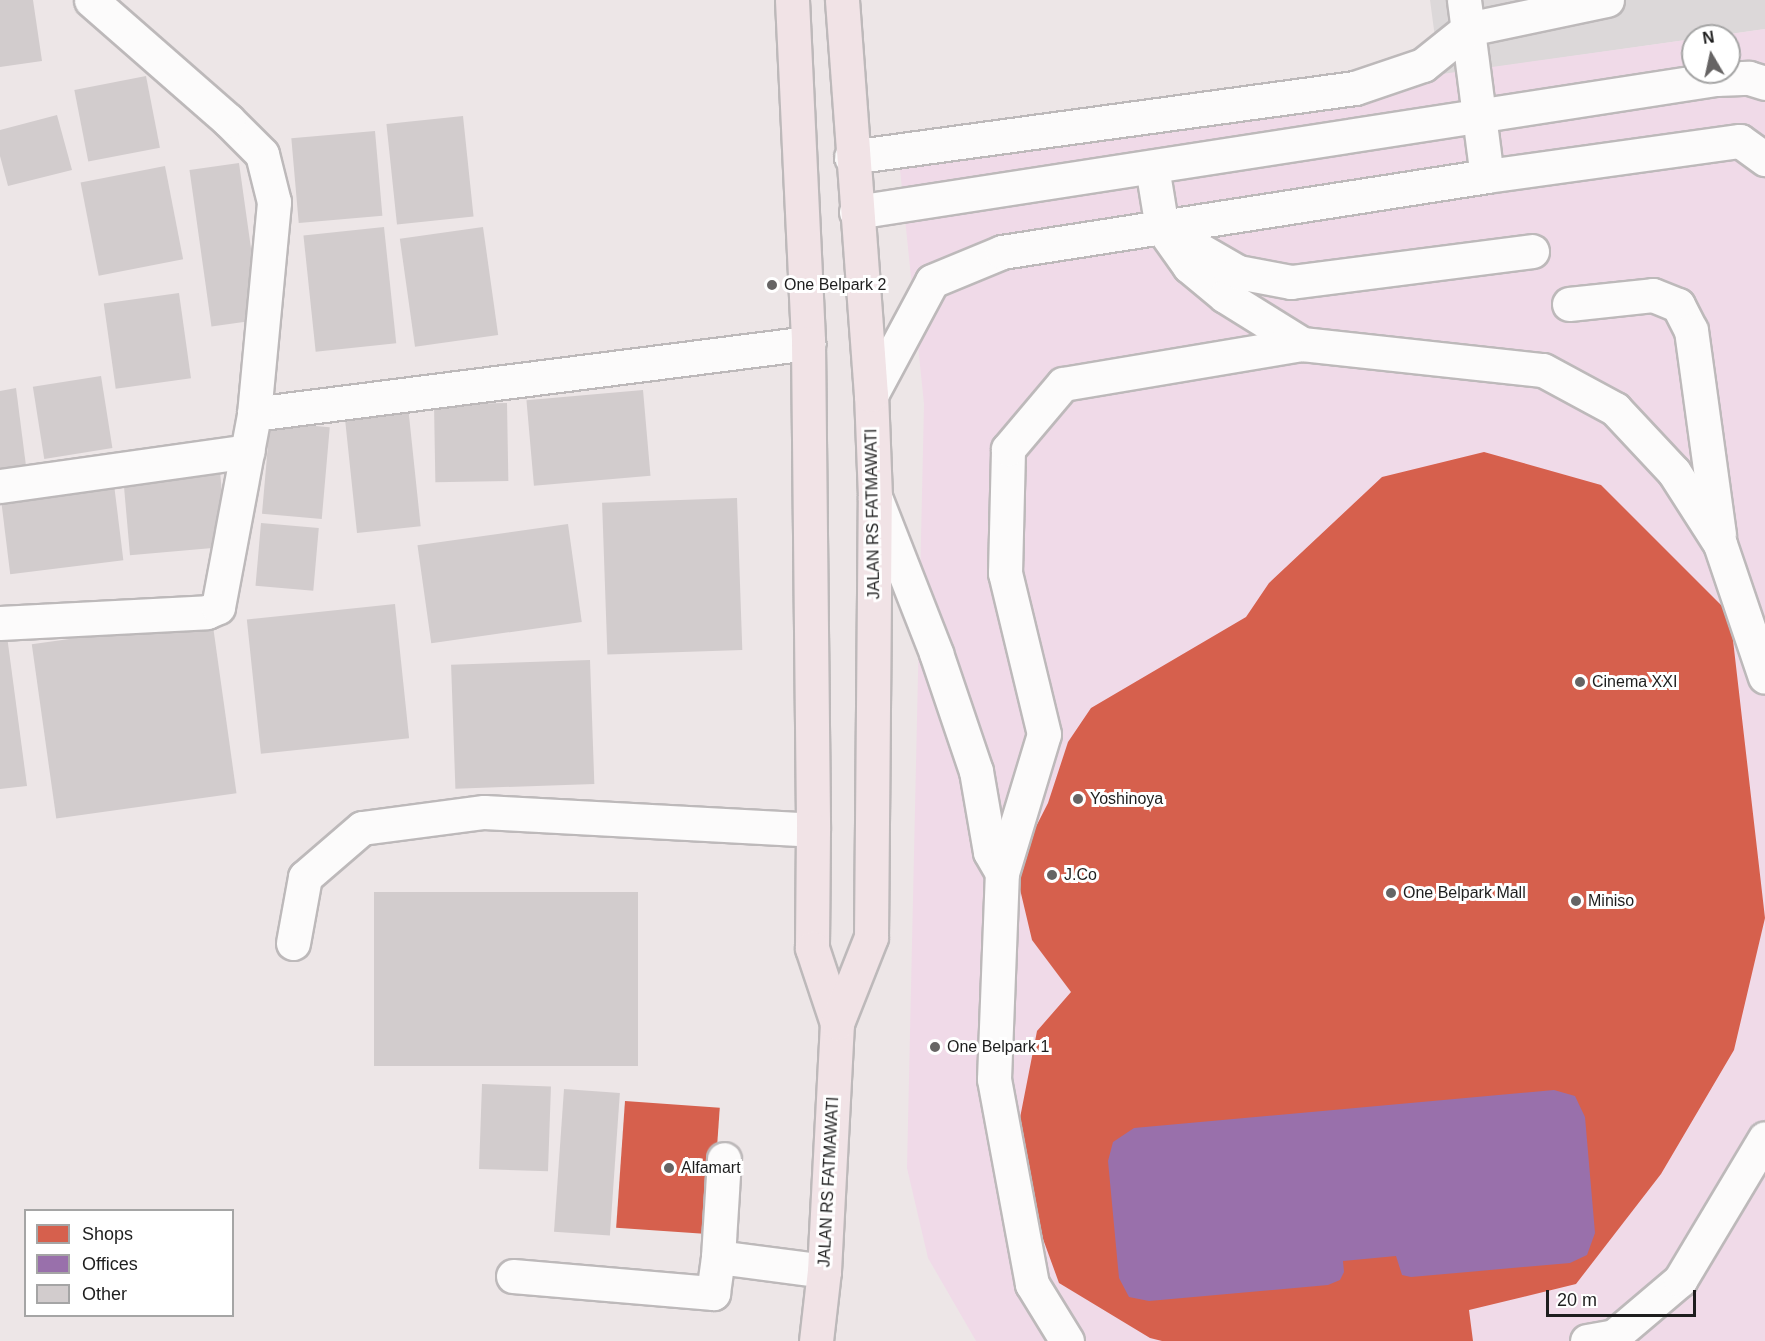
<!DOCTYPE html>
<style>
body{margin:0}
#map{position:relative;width:1765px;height:1341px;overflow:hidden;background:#ede6e7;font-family:Helvetica,sans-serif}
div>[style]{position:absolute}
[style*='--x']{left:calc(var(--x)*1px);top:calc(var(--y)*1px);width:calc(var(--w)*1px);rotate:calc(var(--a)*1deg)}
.residential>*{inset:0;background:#dcd8d9}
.commercial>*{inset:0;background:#f0dae8}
.shops>*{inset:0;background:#d6604d;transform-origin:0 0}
.offices>*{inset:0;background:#9970ab}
.building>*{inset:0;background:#d2cccd;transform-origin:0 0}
.roads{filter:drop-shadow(2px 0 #bdb9ba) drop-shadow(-2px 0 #bdb9ba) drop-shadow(0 2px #bdb9ba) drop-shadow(0 -2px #bdb9ba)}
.minor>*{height:33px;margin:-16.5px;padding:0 16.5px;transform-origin:16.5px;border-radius:16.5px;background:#fcfbfb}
.major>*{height:33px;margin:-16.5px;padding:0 16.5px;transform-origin:16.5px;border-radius:16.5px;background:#f1e3e6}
.dots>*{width:16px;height:16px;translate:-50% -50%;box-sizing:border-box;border:3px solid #fff;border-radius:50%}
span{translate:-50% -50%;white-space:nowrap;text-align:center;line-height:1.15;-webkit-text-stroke:6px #fff;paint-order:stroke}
.poi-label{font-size:16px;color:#1e1e1e}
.left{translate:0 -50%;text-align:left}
.street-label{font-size:16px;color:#1e1e1e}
.legend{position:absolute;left:24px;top:1209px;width:210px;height:108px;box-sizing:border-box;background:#fff;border:2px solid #a5a5a5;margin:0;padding:8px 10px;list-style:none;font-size:18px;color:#1e1e1e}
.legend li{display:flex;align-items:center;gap:12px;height:30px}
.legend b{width:30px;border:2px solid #a5a5a5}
.north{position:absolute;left:1681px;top:24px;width:60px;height:60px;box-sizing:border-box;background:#fff;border:2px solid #a5a5a5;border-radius:50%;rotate:351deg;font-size:16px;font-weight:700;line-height:24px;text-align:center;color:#1e1e1e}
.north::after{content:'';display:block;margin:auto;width:21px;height:27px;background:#666464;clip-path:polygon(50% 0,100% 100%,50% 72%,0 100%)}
.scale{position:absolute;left:1546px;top:1290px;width:150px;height:27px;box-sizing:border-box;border:3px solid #1e1e1e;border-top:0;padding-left:8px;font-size:18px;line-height:21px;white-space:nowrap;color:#1e1e1e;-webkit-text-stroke:4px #fff;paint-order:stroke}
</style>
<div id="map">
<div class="residential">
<div style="clip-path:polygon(1430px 0,1765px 0,1765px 29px,1716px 36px,1693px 36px,1693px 39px,1440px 75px)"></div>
</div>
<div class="commercial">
<div style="clip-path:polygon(1765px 29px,1765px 1341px,976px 1341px,928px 1258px,907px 1168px,924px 404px,898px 150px,1693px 39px,1693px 72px,1729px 72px,1729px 36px,1716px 36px)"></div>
</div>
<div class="shops">
<div style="clip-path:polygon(1484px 452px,1601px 485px,1730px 614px,1765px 918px,1734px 1050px,1661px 1174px,1576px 1284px,1469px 1310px,1473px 1341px,1162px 1341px,1150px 1338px,1059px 1283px,1043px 1239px,1019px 1123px,1037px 1031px,1071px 992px,1032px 940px,1015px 868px,1048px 803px,1068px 742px,1091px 708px,1246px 617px,1269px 583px,1382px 477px)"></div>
<div style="left:625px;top:1101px;width:95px;height:127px;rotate:4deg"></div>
</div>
<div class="offices">
<div style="clip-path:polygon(1554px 1090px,1575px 1096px,1585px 1117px,1595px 1233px,1587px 1255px,1570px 1263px,1411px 1277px,1402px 1275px,1396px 1256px,1343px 1261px,1344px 1272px,1340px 1280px,1328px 1285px,1149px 1301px,1129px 1297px,1119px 1278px,1108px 1161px,1113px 1142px,1134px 1128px)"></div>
</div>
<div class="building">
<div style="clip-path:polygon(0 0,33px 0,42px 61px,0 67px)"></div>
<div style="left:146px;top:76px;width:73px;height:73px;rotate:79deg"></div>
<div style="clip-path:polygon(57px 115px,72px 170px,8px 186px,0 156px,0 130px)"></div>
<div style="left:463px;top:116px;width:101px;height:77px;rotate:84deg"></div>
<div style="left:375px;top:131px;width:85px;height:84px;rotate:85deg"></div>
<div style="left:239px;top:163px;width:158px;height:50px;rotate:82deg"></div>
<div style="left:165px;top:166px;width:95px;height:86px;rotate:79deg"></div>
<div style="left:384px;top:227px;width:117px;height:81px;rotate:84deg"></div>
<div style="left:483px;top:227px;width:109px;height:84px;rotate:82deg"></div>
<div style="left:179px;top:293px;width:86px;height:76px;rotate:82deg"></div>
<div style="left:101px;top:376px;width:73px;height:69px;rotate:81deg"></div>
<div style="clip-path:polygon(16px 388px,26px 466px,0 469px,0 391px)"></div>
<div style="left:643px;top:390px;width:86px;height:117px;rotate:85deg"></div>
<div style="left:507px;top:403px;width:78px;height:73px;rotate:89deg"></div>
<div style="left:408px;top:406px;width:121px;height:64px;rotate:84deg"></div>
<div style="left:270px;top:422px;width:60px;height:92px;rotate:5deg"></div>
<div style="left:220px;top:471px;width:76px;height:97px;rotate:85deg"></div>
<div style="left:113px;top:476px;width:85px;height:114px;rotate:83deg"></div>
<div style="left:737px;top:498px;width:152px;height:135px;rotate:88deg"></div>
<div style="left:261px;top:523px;width:58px;height:63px;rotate:5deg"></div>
<div style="left:568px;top:524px;width:99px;height:152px;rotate:82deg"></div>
<div style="left:395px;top:604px;width:135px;height:149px;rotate:84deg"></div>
<div style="left:212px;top:619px;width:176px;height:182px;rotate:82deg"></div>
<div style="clip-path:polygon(7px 636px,27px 786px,0 789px,0 637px)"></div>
<div style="left:590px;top:660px;width:124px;height:139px;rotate:88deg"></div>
<div style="left:638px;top:892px;width:174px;height:264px;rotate:90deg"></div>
<div style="left:482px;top:1084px;width:69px;height:85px;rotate:2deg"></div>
<div style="left:564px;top:1089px;width:56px;height:143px;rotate:4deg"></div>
</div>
<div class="roads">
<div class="minor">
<div style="--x:1464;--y:0;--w:177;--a:82.6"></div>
<div style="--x:851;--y:157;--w:509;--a:-7.8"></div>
<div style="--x:1355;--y:88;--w:72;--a:-18.7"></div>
<div style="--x:1423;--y:65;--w:58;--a:-38.7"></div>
<div style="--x:1468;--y:29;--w:142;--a:-11.8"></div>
<div style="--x:1152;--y:167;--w:62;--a:80.7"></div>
<div style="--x:1162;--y:228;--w:47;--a:54.6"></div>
<div style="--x:1189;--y:266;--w:47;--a:39.8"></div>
<div style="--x:1225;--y:296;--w:91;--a:31.9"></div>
<div style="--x:856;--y:212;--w:870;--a:-8.79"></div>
<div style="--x:1716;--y:79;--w:33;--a:-2"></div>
<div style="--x:1749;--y:78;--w:17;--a:17"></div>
<div style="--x:1162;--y:228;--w:88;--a:30.1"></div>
<div style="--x:1238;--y:272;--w:54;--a:10.7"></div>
<div style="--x:1291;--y:282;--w:243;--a:-7.3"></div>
<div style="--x:1569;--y:304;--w:84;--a:-6.1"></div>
<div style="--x:1653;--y:295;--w:27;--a:22"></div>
<div style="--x:1678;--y:305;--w:28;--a:63"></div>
<div style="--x:1691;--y:330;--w:206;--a:82.2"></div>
<div style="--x:871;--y:395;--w:129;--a:-61.8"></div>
<div style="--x:932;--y:281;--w:76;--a:-22.5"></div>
<div style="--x:1002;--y:252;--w:491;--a:-8.9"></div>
<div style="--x:1487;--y:176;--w:255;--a:-7.9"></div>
<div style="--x:1740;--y:141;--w:31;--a:36"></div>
<div style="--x:254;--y:414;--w:559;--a:-7.3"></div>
<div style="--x:0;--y:486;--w:250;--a:-8"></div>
<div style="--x:875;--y:497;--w:168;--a:68.6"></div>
<div style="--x:936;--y:653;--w:125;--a:71.3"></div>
<div style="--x:976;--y:771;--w:82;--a:80.2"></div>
<div style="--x:990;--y:852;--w:24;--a:60"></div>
<div style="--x:0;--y:623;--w:207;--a:-3"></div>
<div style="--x:207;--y:612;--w:12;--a:-24"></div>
<div style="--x:218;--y:607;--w:196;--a:-79.4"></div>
<div style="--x:254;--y:414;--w:213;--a:-84.6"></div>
<div style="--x:274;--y:202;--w:49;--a:-104"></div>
<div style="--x:262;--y:154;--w:48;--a:-135"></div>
<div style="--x:228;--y:120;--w:182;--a:-138.8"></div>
<div style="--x:293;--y:943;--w:67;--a:-79.7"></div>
<div style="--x:305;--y:877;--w:75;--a:-40.7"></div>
<div style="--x:362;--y:828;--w:123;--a:-7.5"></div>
<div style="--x:484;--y:812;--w:329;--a:3.1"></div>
<div style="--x:718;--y:1257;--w:98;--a:-86.5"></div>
<div style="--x:513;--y:1276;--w:201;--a:4.9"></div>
<div style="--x:713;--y:1293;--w:36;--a:-82"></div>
<div style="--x:718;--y:1257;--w:107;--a:7.5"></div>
<div style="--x:1067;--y:1341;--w:67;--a:-121.6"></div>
<div style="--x:1032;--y:1284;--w:208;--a:-100.5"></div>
<div style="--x:994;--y:1079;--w:206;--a:-87.8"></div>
<div style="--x:1002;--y:873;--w:145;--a:-73.2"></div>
<div style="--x:1044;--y:734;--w:166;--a:-103.6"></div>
<div style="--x:1005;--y:573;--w:124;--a:-88.6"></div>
<div style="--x:1008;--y:449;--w:85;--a:-49.8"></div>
<div style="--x:1063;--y:384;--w:242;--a:-9.5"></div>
<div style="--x:1302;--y:344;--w:242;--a:6.2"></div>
<div style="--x:1543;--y:370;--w:82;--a:28.4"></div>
<div style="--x:1615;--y:409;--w:86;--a:46.9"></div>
<div style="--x:1674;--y:472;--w:85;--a:57.4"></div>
<div style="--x:1720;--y:544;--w:140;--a:71.3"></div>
<div style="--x:1587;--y:1341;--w:27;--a:-10"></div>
<div style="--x:1614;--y:1336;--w:87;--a:-40.3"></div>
<div style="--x:1680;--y:1280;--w:165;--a:-59.1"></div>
</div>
<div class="major">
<div style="--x:792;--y:0;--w:343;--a:87.3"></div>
<div style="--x:808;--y:343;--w:487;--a:89.4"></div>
<div style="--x:813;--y:830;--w:118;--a:90.5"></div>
<div style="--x:812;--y:948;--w:79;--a:71.6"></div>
<div style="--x:816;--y:1341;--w:70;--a:-83.5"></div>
<div style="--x:824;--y:1271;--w:248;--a:-87"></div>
<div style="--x:837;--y:1023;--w:92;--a:-68.4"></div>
<div style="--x:871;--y:937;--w:440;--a:-89.5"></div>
<div style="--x:875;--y:497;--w:102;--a:-92.2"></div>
<div style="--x:871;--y:395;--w:396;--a:-94.2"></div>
</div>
</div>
<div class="dots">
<div style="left:772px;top:285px;background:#666464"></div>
<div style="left:1580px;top:682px;background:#666464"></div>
<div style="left:1078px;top:799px;background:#666464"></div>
<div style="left:1052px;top:875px;background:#666464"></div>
<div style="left:1391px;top:893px;background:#666464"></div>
<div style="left:1576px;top:901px;background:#666464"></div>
<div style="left:935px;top:1047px;background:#666464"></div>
<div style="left:669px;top:1168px;background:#666464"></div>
</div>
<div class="poi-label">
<span class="left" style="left:784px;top:285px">One Belpark 2</span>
<span class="left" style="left:1592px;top:682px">Cinema XXI</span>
<span class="left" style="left:1090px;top:799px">Yoshinoya</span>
<span class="left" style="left:1064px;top:875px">J.Co</span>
<span class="left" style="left:1403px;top:893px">One Belpark Mall</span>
<span class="left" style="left:1588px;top:901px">Miniso</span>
<span class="left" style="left:947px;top:1047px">One Belpark 1</span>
<span class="left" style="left:681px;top:1168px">Alfamart</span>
</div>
<div class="street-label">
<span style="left:873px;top:514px;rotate:-91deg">JALAN RS FATMAWATI</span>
<span style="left:829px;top:1182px;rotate:-87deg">JALAN RS FATMAWATI</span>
</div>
<ul class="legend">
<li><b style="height:16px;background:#d6604d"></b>Shops</li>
<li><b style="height:16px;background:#9970ab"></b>Offices</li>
<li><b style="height:16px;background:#d2cccd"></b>Other</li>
</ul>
<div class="north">N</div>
<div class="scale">20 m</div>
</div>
